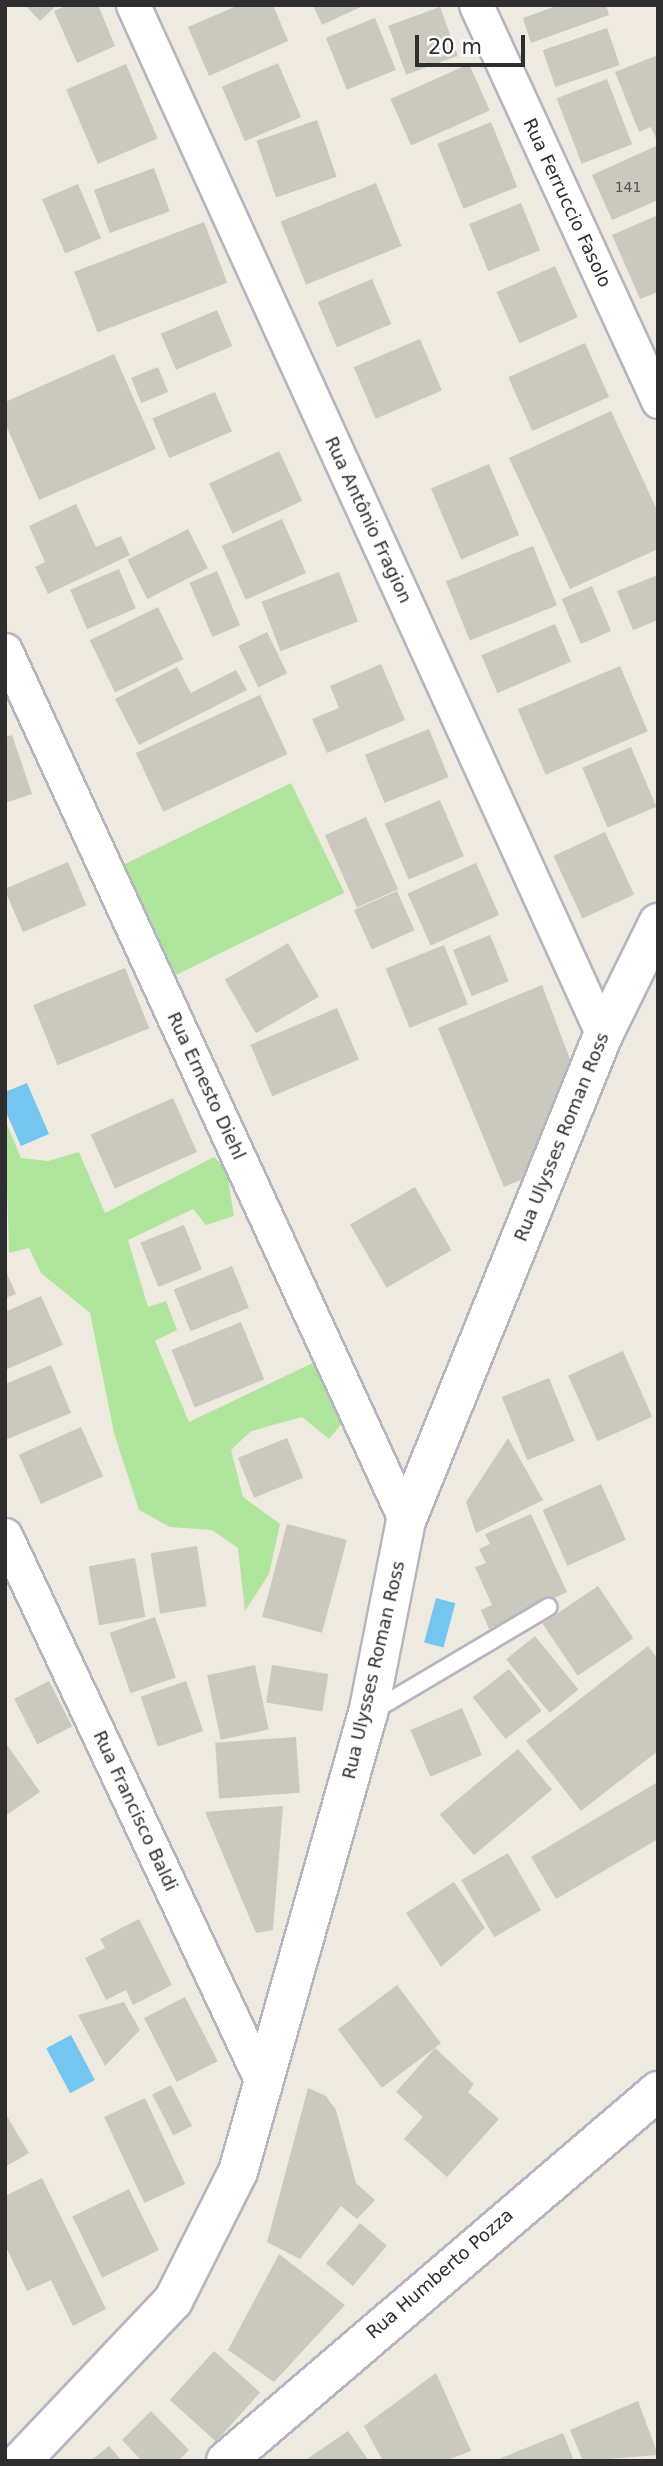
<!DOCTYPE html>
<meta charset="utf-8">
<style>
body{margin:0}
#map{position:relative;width:663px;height:2466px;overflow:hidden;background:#efeae0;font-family:"DejaVu Sans",sans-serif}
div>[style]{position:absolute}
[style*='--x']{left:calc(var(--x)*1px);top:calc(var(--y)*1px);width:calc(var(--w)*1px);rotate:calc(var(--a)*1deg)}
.green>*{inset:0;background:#b0e59d;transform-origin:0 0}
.water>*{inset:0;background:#74c6f0;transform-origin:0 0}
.building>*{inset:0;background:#cbc8be;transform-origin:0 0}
.roads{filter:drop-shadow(2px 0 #b4b5c1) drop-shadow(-2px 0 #b4b5c1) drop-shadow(0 2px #b4b5c1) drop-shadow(0 -2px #b4b5c1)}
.service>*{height:16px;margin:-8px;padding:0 8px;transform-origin:8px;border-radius:8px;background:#fff}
.minor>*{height:33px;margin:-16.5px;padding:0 16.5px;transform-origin:16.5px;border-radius:16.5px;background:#fff}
.tertiary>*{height:38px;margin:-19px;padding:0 19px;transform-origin:19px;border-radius:19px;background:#fff}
span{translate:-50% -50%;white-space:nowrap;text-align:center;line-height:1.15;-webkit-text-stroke:6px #fff;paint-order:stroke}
.number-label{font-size:14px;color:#555452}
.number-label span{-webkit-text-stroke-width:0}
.street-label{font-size:18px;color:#2e2e2e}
.frame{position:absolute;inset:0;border:7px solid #2e2e2e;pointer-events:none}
.scale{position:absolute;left:415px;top:35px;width:110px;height:32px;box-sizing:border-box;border:4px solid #2e2e2e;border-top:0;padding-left:9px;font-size:21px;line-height:24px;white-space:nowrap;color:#2e2e2e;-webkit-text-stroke:5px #fff;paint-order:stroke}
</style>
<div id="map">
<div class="green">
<div style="left:291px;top:783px;width:122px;height:195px;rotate:64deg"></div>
<div style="clip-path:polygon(5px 1120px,21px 1158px,48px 1161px,79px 1152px,105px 1213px,214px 1157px,226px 1168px,234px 1216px,206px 1225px,193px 1209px,128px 1240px,148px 1307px,166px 1301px,177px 1330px,155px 1341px,189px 1422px,321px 1359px,348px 1416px,329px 1439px,302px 1417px,251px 1431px,231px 1450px,243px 1497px,280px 1524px,269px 1574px,245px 1611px,238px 1548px,212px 1530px,170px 1527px,139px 1510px,114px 1433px,90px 1313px,41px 1273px,29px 1248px,9px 1253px)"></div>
</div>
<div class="water">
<div style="clip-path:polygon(27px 1083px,49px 1134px,21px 1146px,5px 1110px,5px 1092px)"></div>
<div style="left:436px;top:1598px;width:20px;height:46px;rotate:15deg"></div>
<div style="left:71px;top:2035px;width:51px;height:28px;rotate:62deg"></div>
</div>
<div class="building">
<div style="clip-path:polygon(25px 5px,57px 5px,40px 21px)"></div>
<div style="clip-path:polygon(68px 5px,98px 5px,115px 46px,77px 63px,54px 11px)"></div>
<div style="clip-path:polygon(239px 5px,273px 5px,288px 41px,209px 76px,188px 27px)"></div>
<div style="clip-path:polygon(313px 5px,365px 5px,322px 25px)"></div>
<div style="clip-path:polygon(559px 5px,606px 5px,609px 15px,531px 43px,523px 18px)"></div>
<div style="left:440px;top:7px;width:52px;height:55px;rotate:70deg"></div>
<div style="left:375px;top:18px;width:56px;height:53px;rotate:68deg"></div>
<div style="left:607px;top:28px;width:39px;height:68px;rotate:71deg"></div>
<div style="clip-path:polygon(658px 55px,658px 143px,651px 127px,639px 132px,615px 72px)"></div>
<div style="left:278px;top:63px;width:59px;height:61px;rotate:67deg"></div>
<div style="left:126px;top:64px;width:81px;height:65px;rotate:67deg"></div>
<div style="left:469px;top:64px;width:51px;height:86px;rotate:66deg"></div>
<div style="left:607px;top:79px;width:70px;height:54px;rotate:69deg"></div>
<div style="left:317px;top:120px;width:60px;height:64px;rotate:71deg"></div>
<div style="left:491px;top:122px;width:70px;height:58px;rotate:68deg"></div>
<div style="clip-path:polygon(656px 146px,658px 200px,612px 220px,592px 175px)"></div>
<div style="left:154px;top:168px;width:46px;height:64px;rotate:70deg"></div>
<div style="left:376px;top:183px;width:68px;height:103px;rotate:68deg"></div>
<div style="left:78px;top:184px;width:59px;height:39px;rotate:67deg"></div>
<div style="left:521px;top:203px;width:51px;height:56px;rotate:68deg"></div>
<div style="clip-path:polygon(658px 215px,658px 292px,640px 299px,612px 235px)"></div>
<div style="left:204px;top:222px;width:65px;height:139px;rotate:69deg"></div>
<div style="left:555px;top:266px;width:56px;height:64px;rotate:66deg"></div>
<div style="left:372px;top:279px;width:49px;height:59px;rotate:67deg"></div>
<div style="left:217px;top:310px;width:39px;height:61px;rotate:67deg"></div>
<div style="left:420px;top:339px;width:56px;height:72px;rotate:67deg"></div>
<div style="left:585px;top:343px;width:59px;height:84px;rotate:66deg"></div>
<div style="clip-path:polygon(114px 354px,156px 449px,39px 500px,5px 423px,5px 402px)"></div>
<div style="left:158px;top:367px;width:27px;height:29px;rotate:68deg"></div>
<div style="left:215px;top:392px;width:43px;height:68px;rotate:67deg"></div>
<div style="clip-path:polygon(611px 411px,658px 512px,658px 549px,570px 589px,509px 458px)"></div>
<div style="left:279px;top:451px;width:55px;height:77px;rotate:65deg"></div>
<div style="left:489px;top:464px;width:77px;height:63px;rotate:67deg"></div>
<div style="clip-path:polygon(76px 504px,96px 547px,121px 536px,130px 555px,48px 594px,35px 567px,45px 562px,29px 526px)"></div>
<div style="left:282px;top:519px;width:59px;height:66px;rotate:66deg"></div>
<div style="left:188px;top:529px;width:44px;height:68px;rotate:63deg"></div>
<div style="left:533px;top:546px;width:64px;height:94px;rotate:68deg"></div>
<div style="left:119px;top:569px;width:43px;height:53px;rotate:67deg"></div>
<div style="left:217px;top:571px;width:59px;height:30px;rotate:67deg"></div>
<div style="left:339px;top:572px;width:53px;height:83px;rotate:69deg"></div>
<div style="clip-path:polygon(658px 575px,658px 620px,633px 630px,617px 591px)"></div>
<div style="left:592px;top:586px;width:49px;height:33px;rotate:67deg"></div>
<div style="left:158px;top:607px;width:58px;height:76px;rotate:64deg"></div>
<div style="left:555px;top:624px;width:41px;height:80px;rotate:67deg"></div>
<div style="left:267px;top:632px;width:46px;height:32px;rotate:64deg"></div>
<div style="clip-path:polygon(381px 664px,405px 720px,327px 753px,312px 719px,339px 708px,330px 686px)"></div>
<div style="left:620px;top:666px;width:71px;height:111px;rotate:67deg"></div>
<div style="clip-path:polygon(177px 667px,191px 693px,236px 670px,247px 690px,139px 745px,115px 699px)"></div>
<div style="left:260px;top:695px;width:65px;height:137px;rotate:65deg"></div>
<div style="left:429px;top:729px;width:52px;height:69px;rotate:68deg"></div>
<div style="clip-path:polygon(12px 735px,32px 794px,5px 803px,5px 737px)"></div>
<div style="left:631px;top:747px;width:65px;height:53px;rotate:67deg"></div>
<div style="left:440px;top:800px;width:61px;height:60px;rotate:67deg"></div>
<div style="left:366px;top:817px;width:79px;height:45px;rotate:66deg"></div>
<div style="left:605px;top:832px;width:69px;height:57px;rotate:65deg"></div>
<div style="left:68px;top:862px;width:47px;height:69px;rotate:67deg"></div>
<div style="left:476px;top:863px;width:57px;height:75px;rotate:66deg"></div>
<div style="left:397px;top:891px;width:43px;height:47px;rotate:66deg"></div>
<div style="left:490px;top:935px;width:50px;height:40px;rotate:68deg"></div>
<div style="left:288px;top:943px;width:62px;height:73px;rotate:60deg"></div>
<div style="left:444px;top:945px;width:64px;height:63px;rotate:68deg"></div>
<div style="left:125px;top:968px;width:65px;height:99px;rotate:68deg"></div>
<div style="clip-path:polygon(542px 985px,571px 1062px,525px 1178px,504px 1187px,438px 1028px)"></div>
<div style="left:337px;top:1008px;width:56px;height:94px;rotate:67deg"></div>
<div style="left:173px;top:1098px;width:59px;height:90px;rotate:66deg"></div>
<div style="left:415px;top:1187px;width:73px;height:75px;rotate:60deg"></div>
<div style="left:184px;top:1225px;width:48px;height:47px;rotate:68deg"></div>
<div style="left:232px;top:1266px;width:45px;height:63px;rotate:68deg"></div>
<div style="clip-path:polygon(5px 1269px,16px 1294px,5px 1298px)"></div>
<div style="clip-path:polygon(41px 1296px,63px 1345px,5px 1370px,5px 1312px)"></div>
<div style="left:241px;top:1322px;width:62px;height:75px;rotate:68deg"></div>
<div style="left:623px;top:1351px;width:72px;height:60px;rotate:66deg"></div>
<div style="clip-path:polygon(51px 1365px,71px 1413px,5px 1440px,5px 1384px)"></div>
<div style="left:549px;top:1378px;width:68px;height:51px;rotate:68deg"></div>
<div style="left:81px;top:1427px;width:54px;height:68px;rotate:66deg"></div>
<div style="left:287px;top:1438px;width:43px;height:53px;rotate:68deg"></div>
<div style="clip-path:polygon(508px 1438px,543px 1500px,476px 1533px,466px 1502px)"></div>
<div style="left:601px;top:1484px;width:61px;height:64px;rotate:66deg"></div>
<div style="clip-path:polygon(531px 1514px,567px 1592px,489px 1629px,481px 1610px,492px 1605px,475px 1567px,486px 1563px,479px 1549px,490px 1544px,485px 1534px)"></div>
<div style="left:287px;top:1524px;width:62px;height:96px;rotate:15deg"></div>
<div style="left:197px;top:1546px;width:61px;height:47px;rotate:81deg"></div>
<div style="left:135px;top:1558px;width:60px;height:47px;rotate:80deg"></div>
<div style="left:598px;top:1586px;width:63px;height:67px;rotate:56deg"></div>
<div style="left:155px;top:1617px;width:64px;height:48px;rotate:71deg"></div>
<div style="left:535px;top:1636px;width:69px;height:37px;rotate:51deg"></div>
<div style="clip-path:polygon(648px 1646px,658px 1659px,658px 1751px,581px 1811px,526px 1741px)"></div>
<div style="left:255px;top:1665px;width:66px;height:49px;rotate:78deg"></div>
<div style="left:272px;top:1665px;width:57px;height:38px;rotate:9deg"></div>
<div style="left:509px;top:1669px;width:53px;height:46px;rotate:52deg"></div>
<div style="left:49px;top:1681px;width:51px;height:39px;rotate:63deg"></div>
<div style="left:186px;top:1681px;width:53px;height:48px;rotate:71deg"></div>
<div style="left:462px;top:1708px;width:51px;height:56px;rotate:67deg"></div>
<div style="left:296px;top:1737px;width:56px;height:81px;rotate:86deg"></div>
<div style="clip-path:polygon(5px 1742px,40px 1792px,5px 1816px)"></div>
<div style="left:518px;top:1749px;width:53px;height:102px;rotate:50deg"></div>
<div style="clip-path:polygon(656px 1783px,658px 1839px,556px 1899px,531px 1857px)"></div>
<div style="clip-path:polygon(283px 1806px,273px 1930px,256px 1933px,205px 1812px)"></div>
<div style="left:508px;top:1853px;width:66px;height:54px;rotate:60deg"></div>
<div style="clip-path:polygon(454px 1882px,485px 1928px,441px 1967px,406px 1913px)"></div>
<div style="clip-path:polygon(139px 1919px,172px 1985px,133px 2005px,126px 1990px,106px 2000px,85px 1958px,105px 1948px,100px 1939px)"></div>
<div style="left:397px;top:1985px;width:73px;height:74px;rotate:53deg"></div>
<div style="left:185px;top:1997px;width:72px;height:46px;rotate:63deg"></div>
<div style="clip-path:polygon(124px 2002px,140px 2030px,105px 2066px,78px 2015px)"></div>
<div style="clip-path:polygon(435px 2048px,474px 2084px,468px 2092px,499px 2119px,447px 2177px,404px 2139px,423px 2117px,396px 2092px)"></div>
<div style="left:171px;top:2085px;width:46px;height:21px;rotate:63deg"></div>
<div style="clip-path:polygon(308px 2088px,326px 2096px,336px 2110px,356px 2183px,375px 2200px,357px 2219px,341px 2206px,300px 2259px,267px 2242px)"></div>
<div style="left:145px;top:2098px;width:95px;height:45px;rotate:65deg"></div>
<div style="clip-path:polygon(5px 2113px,29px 2153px,5px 2167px)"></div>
<div style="clip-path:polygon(42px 2178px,106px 2309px,73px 2326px,51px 2280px,27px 2291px,5px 2245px,5px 2196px)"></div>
<div style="left:129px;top:2189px;width:68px;height:63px;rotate:64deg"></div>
<div style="left:360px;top:2223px;width:35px;height:53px;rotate:40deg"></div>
<div style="clip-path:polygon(279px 2254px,345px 2305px,274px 2382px,228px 2350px)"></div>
<div style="left:214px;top:2351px;width:62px;height:66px;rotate:42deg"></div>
<div style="clip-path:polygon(436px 2373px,471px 2451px,445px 2461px,383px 2461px,364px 2426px)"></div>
<div style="clip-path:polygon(638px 2401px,658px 2455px,583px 2461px,570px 2430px)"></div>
<div style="clip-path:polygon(151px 2411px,189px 2450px,178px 2461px,142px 2461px,122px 2440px)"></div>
<div style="clip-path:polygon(348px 2431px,369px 2461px,304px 2461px)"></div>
<div style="clip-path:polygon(563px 2433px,574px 2461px,494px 2461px)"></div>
<div style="clip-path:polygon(109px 2446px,122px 2461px,90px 2461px)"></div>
</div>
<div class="roads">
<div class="service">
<div style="--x:373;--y:1711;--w:204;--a:-30.7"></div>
</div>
<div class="minor">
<div style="--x:133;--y:5;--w:1132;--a:65.47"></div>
<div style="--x:476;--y:5;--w:436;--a:65.3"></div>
<div style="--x:5;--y:650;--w:959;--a:65.28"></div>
<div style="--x:5;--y:1535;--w:609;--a:64.82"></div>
</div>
<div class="tertiary">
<div style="--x:21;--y:2461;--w:221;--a:-46.5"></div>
<div style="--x:173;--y:2301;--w:144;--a:-63.3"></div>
<div style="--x:238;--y:2172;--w:476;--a:-74.2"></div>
<div style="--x:368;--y:1714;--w:197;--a:-78.9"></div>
<div style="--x:406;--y:1521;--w:524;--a:-67.93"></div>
<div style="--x:603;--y:1035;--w:125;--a:-63.8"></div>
<div style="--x:226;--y:2461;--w:569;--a:-40.58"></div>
</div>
</div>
<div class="number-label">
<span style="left:628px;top:187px">141</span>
</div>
<div class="street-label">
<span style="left:567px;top:203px;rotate:65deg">Rua Ferruccio Fasolo</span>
<span style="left:368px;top:520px;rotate:65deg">Rua Antônio Fragion</span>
<span style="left:206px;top:1086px;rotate:65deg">Rua Ernesto Diehl</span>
<span style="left:562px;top:1137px;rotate:-68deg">Rua Ulysses Roman Ross</span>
<span style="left:374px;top:1670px;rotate:-77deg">Rua Ulysses Roman Ross</span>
<span style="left:135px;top:1811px;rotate:65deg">Rua Francisco Baldi</span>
<span style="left:440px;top:2274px;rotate:-41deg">Rua Humberto Pozza</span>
</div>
<div class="frame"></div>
<div class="scale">20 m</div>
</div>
